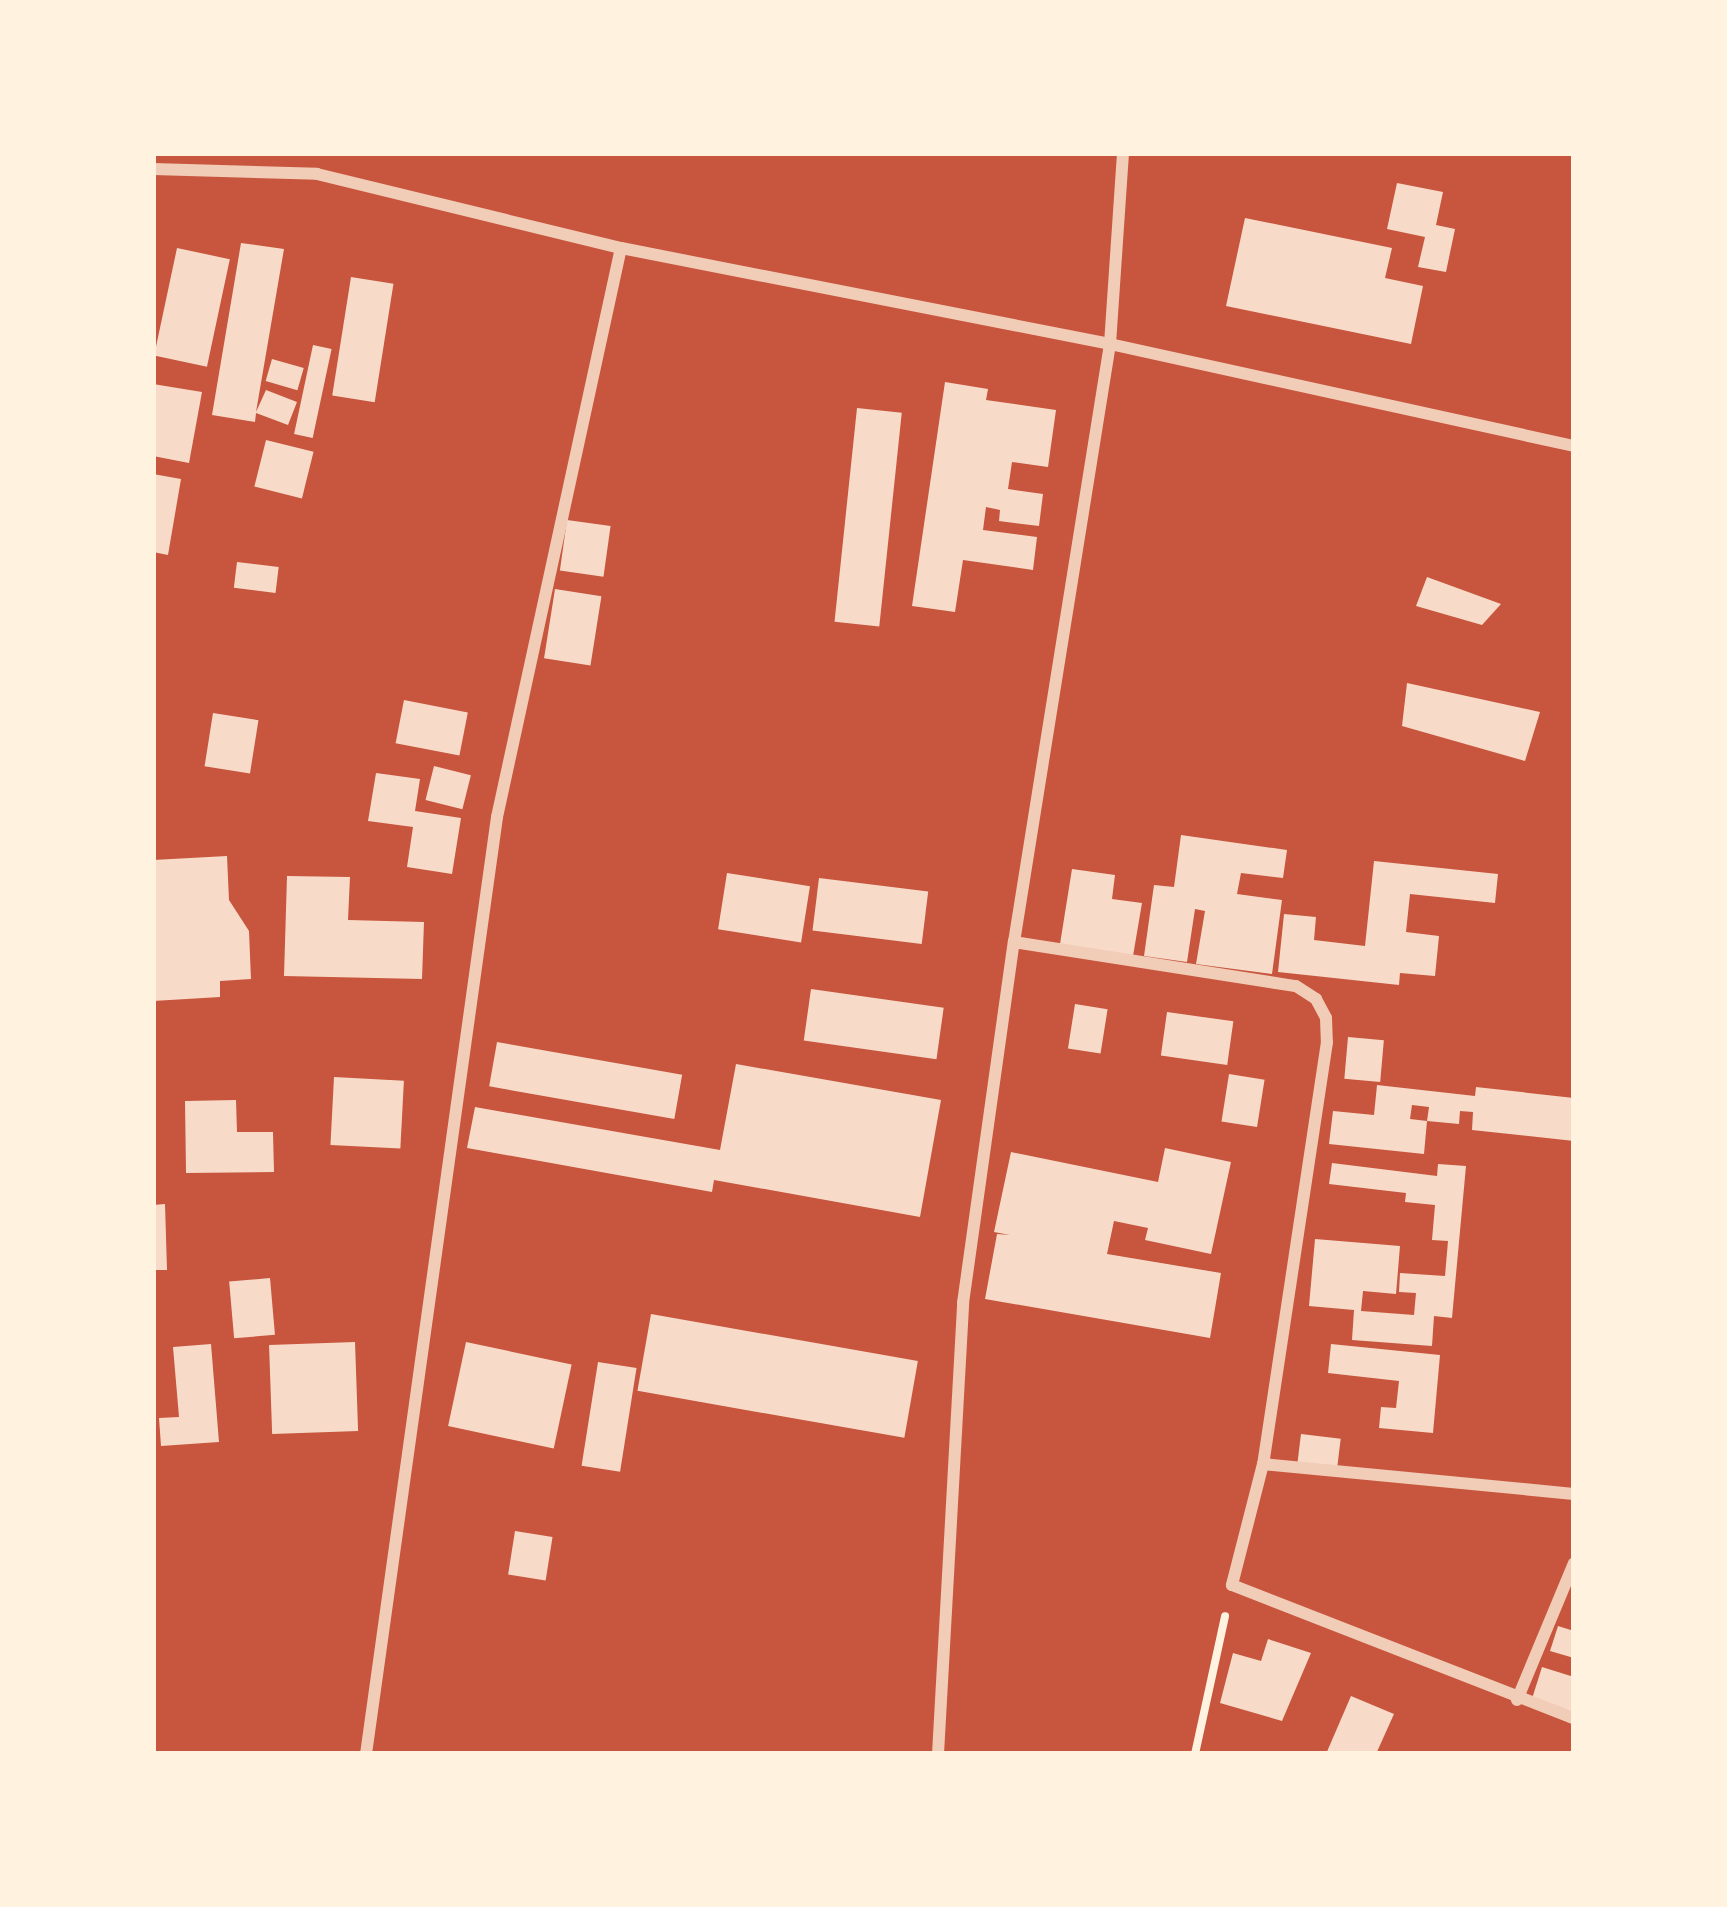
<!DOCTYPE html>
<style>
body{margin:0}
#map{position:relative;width:1727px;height:1907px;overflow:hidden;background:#c8553d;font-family:"PT Sans Narrow",sans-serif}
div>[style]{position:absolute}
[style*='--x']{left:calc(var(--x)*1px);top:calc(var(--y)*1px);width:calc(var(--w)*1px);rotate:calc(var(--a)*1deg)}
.building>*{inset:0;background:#f7dbc8;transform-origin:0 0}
.path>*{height:8px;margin:-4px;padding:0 4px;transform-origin:4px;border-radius:4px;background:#fff3e0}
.minor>*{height:12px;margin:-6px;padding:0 6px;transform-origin:6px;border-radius:6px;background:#f1ccb7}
span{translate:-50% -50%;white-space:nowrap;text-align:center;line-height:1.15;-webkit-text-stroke:12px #fff3e0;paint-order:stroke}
.frame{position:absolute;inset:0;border:156px solid #fff3e0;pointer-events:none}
</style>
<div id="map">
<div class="building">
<div style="clip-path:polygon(1397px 183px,1443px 192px,1436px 225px,1455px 229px,1446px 272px,1418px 267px,1425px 237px,1387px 229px)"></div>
<div style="clip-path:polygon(1245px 218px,1392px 248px,1385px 278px,1423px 286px,1411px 344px,1226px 306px)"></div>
<div style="clip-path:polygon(241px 243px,284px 249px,256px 412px,266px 390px,297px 402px,288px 425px,256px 413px,255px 422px,212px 415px)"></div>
<div style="left:177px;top:248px;width:54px;height:110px;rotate:12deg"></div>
<div style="left:351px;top:277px;width:43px;height:120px;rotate:9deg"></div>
<div style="left:313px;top:345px;width:19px;height:91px;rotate:12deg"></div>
<div style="left:272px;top:359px;width:33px;height:23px;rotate:16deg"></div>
<div style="clip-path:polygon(945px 382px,988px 389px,986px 400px,1056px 410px,1048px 467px,1012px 462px,1008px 489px,1043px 494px,1039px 526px,999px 521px,1000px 510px,986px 507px,983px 530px,1037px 537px,1033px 570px,963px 560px,955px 612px,912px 606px)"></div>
<div style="clip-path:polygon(153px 384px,202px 392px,189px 463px,153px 456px)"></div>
<div style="left:857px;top:408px;width:45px;height:215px;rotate:6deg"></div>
<div style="left:266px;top:440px;width:49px;height:48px;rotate:14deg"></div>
<div style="clip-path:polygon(153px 474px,181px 479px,168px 555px,153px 552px)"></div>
<div style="left:567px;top:520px;width:44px;height:51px;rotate:8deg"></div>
<div style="left:237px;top:562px;width:42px;height:26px;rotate:7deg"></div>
<div style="clip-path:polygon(1427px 577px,1501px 604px,1482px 625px,1416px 606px)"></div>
<div style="left:555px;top:589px;width:47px;height:70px;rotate:9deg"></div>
<div style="clip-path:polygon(1407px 683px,1540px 712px,1525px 761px,1402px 726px)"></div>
<div style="left:404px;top:700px;width:65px;height:44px;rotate:11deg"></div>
<div style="left:213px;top:713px;width:46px;height:54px;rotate:9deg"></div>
<div style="left:434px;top:766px;width:38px;height:35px;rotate:14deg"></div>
<div style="clip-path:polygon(376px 773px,420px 779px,415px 811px,461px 818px,452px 874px,407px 867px,413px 827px,368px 821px)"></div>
<div style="clip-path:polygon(1181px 835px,1287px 850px,1283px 878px,1241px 873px,1237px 894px,1282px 900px,1272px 974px,1196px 964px,1205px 911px,1195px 909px,1187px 962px,1144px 956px,1154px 885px,1174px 887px)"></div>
<div style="clip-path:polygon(227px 856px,229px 900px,249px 931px,251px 979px,220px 981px,220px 997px,153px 1001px,153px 860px)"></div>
<div style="clip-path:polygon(1374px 861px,1498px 874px,1495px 903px,1410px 894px,1406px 932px,1439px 936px,1435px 976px,1400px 973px,1399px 985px,1278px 972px,1284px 914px,1316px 917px,1314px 940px,1365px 946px)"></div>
<div style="clip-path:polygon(1072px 869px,1115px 875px,1112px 899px,1142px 903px,1133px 956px,1060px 944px)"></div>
<div style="left:727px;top:873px;width:84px;height:57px;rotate:9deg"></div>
<div style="clip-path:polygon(287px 876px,350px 877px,348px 920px,424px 922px,422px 979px,284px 976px)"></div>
<div style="left:819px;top:878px;width:110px;height:53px;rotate:7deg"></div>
<div style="left:811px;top:989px;width:134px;height:52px;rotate:8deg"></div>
<div style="left:1075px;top:1004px;width:33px;height:45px;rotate:9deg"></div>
<div style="left:1167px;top:1012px;width:67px;height:44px;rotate:8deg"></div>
<div style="left:1348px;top:1037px;width:36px;height:42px;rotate:5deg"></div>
<div style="left:497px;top:1042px;width:188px;height:45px;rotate:10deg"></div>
<div style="clip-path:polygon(736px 1064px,941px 1100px,920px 1217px,714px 1180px,712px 1192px,467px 1148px,475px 1107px,720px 1150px)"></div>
<div style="left:1229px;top:1074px;width:36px;height:48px;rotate:9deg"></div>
<div style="left:334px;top:1077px;width:70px;height:68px;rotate:3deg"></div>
<div style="clip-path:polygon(1377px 1085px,1475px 1096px,1476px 1087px,1574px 1098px,1574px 1141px,1472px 1130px,1473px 1112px,1460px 1111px,1459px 1124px,1427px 1121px,1429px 1107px,1412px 1105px,1410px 1119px,1427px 1121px,1424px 1154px,1329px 1144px,1333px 1111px,1374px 1115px)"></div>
<div style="clip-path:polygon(236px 1100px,237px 1132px,273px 1132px,274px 1172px,186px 1173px,185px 1101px)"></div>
<div style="clip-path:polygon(1165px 1148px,1231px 1162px,1211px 1254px,1145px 1240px,1148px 1228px,1114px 1221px,1107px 1254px,1221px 1273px,1210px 1338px,985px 1299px,997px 1234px,1010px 1235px,994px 1232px,1011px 1152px,1158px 1182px)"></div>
<div style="clip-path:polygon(1332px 1163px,1437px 1176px,1438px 1164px,1466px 1166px,1452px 1318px,1434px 1316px,1432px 1346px,1352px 1340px,1354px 1310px,1309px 1306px,1315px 1239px,1400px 1246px,1396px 1294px,1363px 1291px,1361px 1311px,1414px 1315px,1416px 1293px,1399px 1292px,1400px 1273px,1445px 1276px,1448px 1241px,1432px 1240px,1435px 1205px,1405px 1202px,1406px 1193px,1329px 1184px)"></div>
<div style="clip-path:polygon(165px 1204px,167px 1270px,153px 1270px,153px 1205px)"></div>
<div style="left:270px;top:1278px;width:57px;height:41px;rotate:85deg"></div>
<div style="left:651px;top:1314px;width:271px;height:78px;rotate:10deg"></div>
<div style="left:355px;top:1342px;width:89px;height:86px;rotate:88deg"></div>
<div style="left:466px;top:1342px;width:108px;height:86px;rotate:12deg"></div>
<div style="clip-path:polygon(211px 1344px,219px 1442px,161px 1446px,159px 1418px,179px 1417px,173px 1347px)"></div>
<div style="clip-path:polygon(1331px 1344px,1440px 1355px,1433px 1433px,1379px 1428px,1381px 1407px,1396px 1408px,1399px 1381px,1328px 1373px)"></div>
<div style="left:598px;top:1362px;width:39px;height:105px;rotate:9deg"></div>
<div style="left:1301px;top:1434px;width:40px;height:29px;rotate:7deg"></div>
<div style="left:515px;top:1531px;width:38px;height:44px;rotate:9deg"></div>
<div style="clip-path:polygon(1558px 1626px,1574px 1631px,1574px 1658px,1550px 1651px)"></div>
<div style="clip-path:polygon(1268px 1639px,1311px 1653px,1282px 1721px,1220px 1703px,1233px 1653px,1261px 1661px)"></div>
<div style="clip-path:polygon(1542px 1667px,1574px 1677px,1574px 1716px,1531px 1702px)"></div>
<div style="clip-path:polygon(1351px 1696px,1394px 1714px,1376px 1754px,1326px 1754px)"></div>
</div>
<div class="path">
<div style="--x:1195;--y:1754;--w:141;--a:-77.7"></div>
</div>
<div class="minor">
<div style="--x:153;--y:169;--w:164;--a:1.7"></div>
<div style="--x:317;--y:174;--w:313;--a:13.7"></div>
<div style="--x:621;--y:248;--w:498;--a:11.1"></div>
<div style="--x:1110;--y:344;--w:475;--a:12.4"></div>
<div style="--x:1014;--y:942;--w:285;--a:8.9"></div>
<div style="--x:1296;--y:986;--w:24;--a:33"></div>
<div style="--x:1316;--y:999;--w:21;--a:62"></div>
<div style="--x:1326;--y:1018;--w:24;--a:88"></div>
<div style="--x:1327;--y:1042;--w:427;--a:98.6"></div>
<div style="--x:1263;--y:1464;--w:125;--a:104.4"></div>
<div style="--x:1232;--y:1585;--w:367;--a:21.3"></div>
<div style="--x:1263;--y:1464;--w:312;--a:5.5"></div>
<div style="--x:1517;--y:1700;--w:148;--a:-67.4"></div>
<div style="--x:366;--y:1754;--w:946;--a:-82.04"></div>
<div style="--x:497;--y:817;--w:582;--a:-77.71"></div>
<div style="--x:938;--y:1754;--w:452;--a:-86.8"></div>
<div style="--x:963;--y:1303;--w:365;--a:-82"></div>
<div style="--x:1014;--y:942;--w:606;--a:-80.88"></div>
<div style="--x:1110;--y:344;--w:191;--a:-86.1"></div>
</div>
<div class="frame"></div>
</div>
